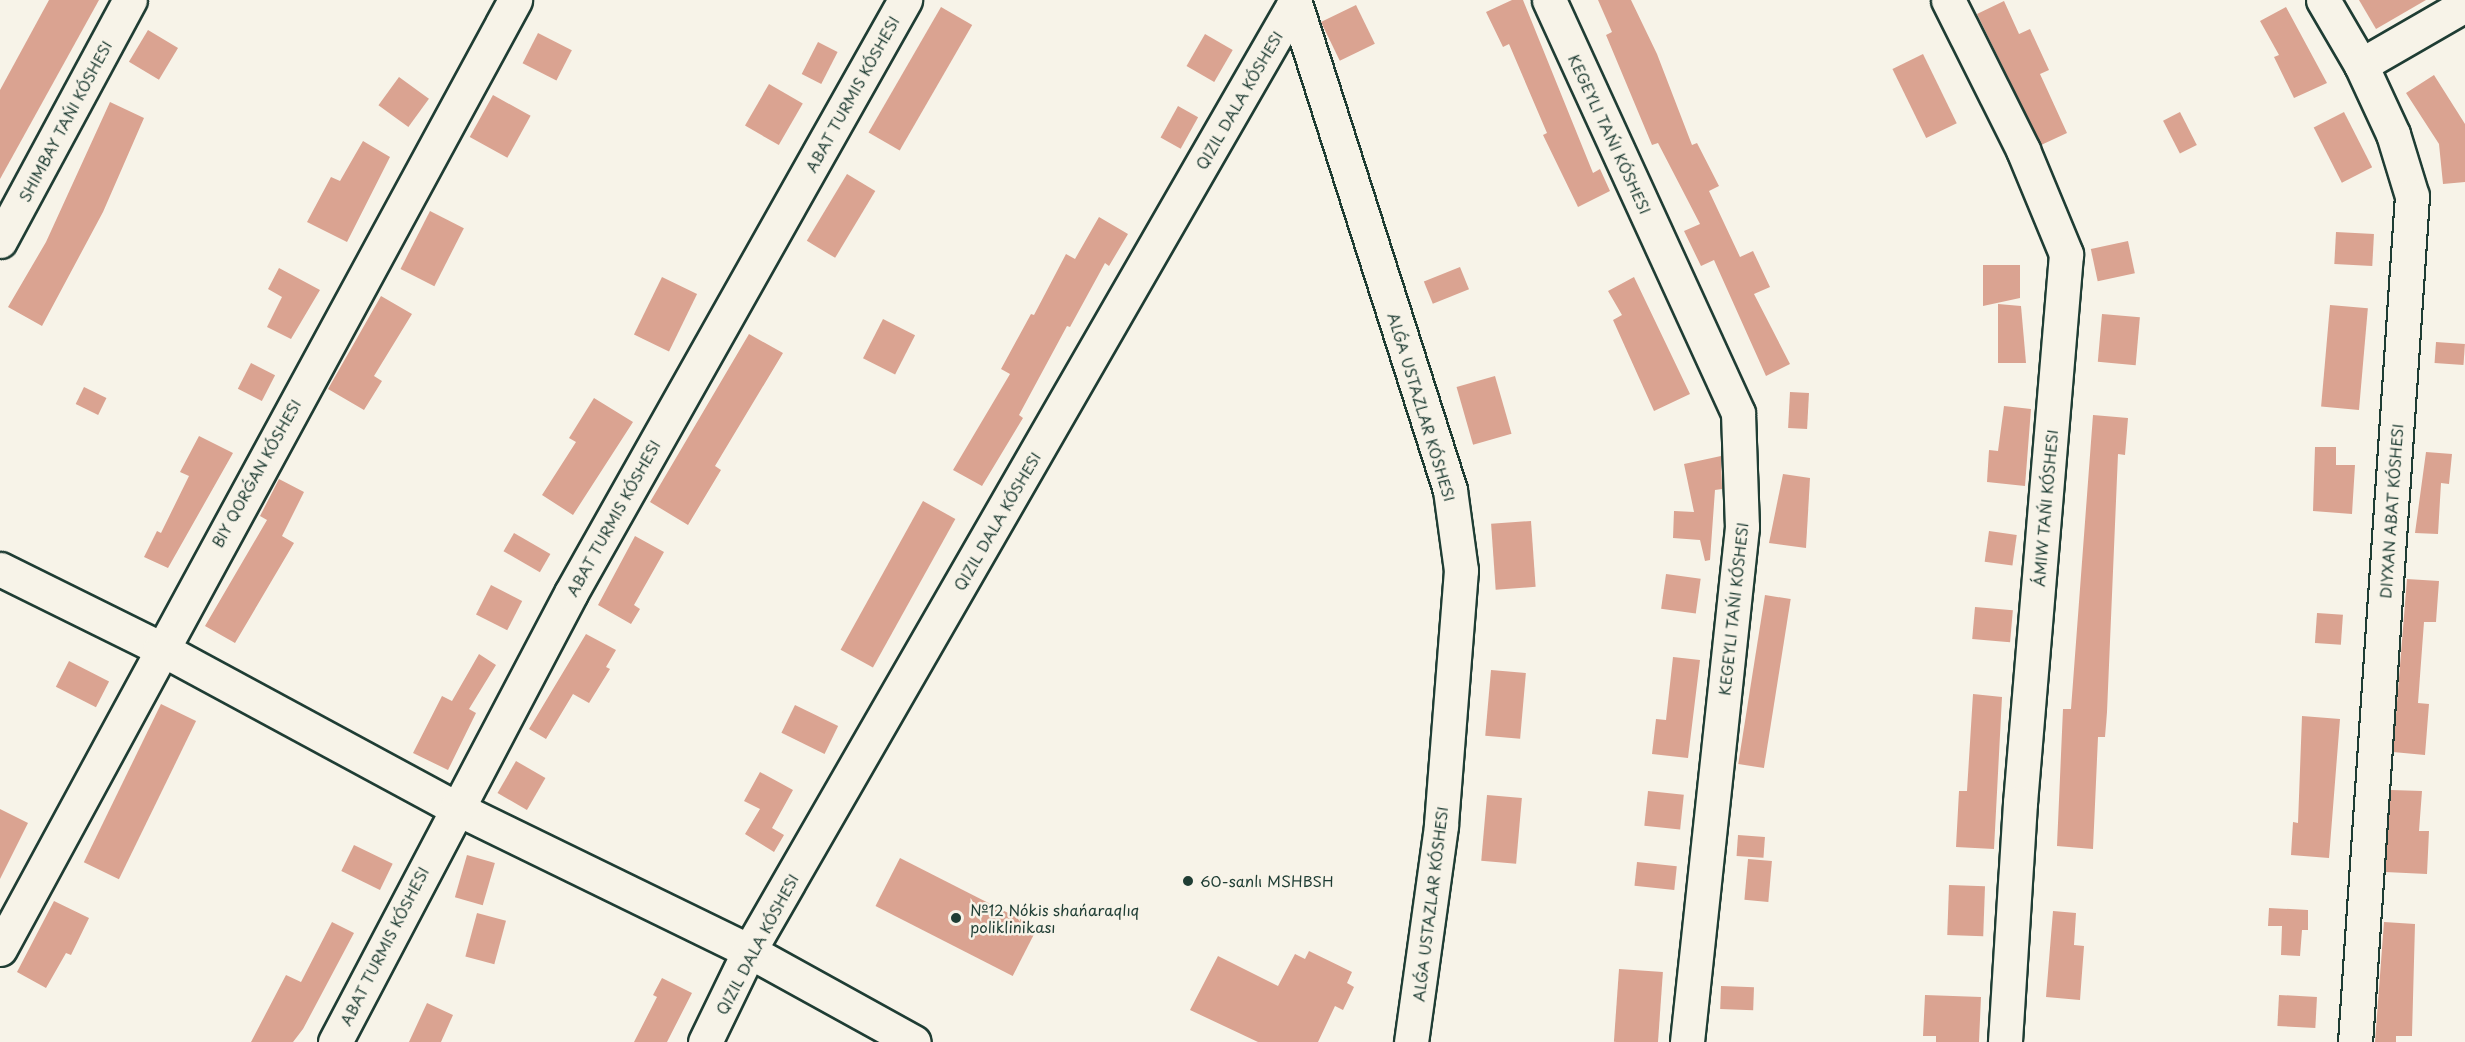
<!DOCTYPE html>
<meta charset="utf-8">
<style>
body{margin:0}
#map{position:relative;width:2465px;height:1042px;overflow:hidden;background:#f7f3e8;font-family:"Playpen Sans",sans-serif}
div>[style]{position:absolute}
[style*='--x']{left:calc(var(--x)*1px);top:calc(var(--y)*1px);width:calc(var(--w)*1px);rotate:calc(var(--a)*1deg)}
.building>*{inset:0;background:#daa391;transform-origin:0 0}
.roads{filter:drop-shadow(2px 0 #1f3d34) drop-shadow(-2px 0 #1f3d34) drop-shadow(0 2px #1f3d34) drop-shadow(0 -2px #1f3d34)}
.minor>*{height:33px;margin:-16.5px;padding:0 16.5px;transform-origin:16.5px;border-radius:16.5px;background:#f7f3e8}
.dots>*{width:16px;height:16px;translate:-50% -50%;box-sizing:border-box;border:3px solid #f7f3e8;border-radius:50%}
span{translate:-50% -50%;white-space:nowrap;text-align:center;line-height:1.15;-webkit-text-stroke:5px #f7f3e8;paint-order:stroke}
.street-label{font-size:15px;color:#1f3d34}
.poi-label{font-size:15px;color:#1f3d34}
.left{translate:0 -50%;text-align:left}
</style>
<div id="map">
<div class="building">
<div style="clip-path:polygon(49px 0,99px 0,0 179px,0 90px)"></div>
<div style="clip-path:polygon(1512px 0,1523px 0,1593px 173px,1600px 169px,1610px 191px,1578px 207px,1543px 135px,1547px 133px,1509px 44px,1503px 47px,1486px 12px)"></div>
<div style="clip-path:polygon(1598px 0,1631px 0,1657px 54px,1692px 145px,1697px 143px,1719px 186px,1709px 191px,1740px 257px,1753px 251px,1770px 287px,1754px 294px,1790px 364px,1766px 376px,1714px 260px,1701px 266px,1684px 231px,1700px 224px,1658px 143px,1652px 145px,1606px 35px,1612px 32px)"></div>
<div style="clip-path:polygon(2359px 0,2426px 0,2376px 29px)"></div>
<div style="clip-path:polygon(2004px 1px,2019px 34px,2030px 29px,2049px 70px,2040px 74px,2067px 133px,2041px 145px,1977px 14px)"></div>
<div style="left:1356px;top:5px;width:43px;height:39px;rotate:64deg"></div>
<div style="left:941px;top:7px;width:36px;height:145px;rotate:30deg"></div>
<div style="clip-path:polygon(2286px 7px,2327px 83px,2294px 98px,2274px 57px,2279px 55px,2260px 21px)"></div>
<div style="left:148px;top:30px;width:35px;height:37px;rotate:31deg"></div>
<div style="left:538px;top:33px;width:38px;height:34px;rotate:27deg"></div>
<div style="left:1205px;top:34px;width:32px;height:37px;rotate:30deg"></div>
<div style="left:818px;top:42px;width:22px;height:36px;rotate:27deg"></div>
<div style="left:1923px;top:54px;width:77px;height:34px;rotate:64deg"></div>
<div style="clip-path:polygon(2434px 75px,2465px 124px,2465px 182px,2443px 184px,2439px 144px,2406px 93px)"></div>
<div style="left:399px;top:77px;width:37px;height:35px;rotate:36deg"></div>
<div style="left:769px;top:84px;width:39px;height:48px;rotate:30deg"></div>
<div style="left:493px;top:95px;width:43px;height:48px;rotate:29deg"></div>
<div style="clip-path:polygon(110px 102px,144px 118px,103px 212px,42px 326px,8px 307px,46px 242px)"></div>
<div style="left:1178px;top:106px;width:23px;height:36px;rotate:29deg"></div>
<div style="left:2180px;top:112px;width:37px;height:19px;rotate:63deg"></div>
<div style="left:2344px;top:112px;width:62px;height:34px;rotate:63deg"></div>
<div style="clip-path:polygon(363px 141px,390px 157px,347px 242px,307px 222px,331px 177px,340px 181px)"></div>
<div style="left:847px;top:174px;width:33px;height:78px;rotate:31deg"></div>
<div style="left:430px;top:211px;width:38px;height:65px;rotate:27deg"></div>
<div style="clip-path:polygon(1099px 217px,1128px 234px,1109px 266px,1105px 263px,1070px 327px,1067px 326px,1019px 415px,1023px 418px,982px 486px,953px 470px,1010px 374px,1001px 369px,1031px 314px,1034px 315px,1066px 254px,1075px 259px)"></div>
<div style="left:2336px;top:232px;width:38px;height:32px;rotate:3deg"></div>
<div style="left:2128px;top:241px;width:33px;height:38px;rotate:78deg"></div>
<div style="clip-path:polygon(1983px 265px,2020px 265px,2020px 298px,1983px 306px)"></div>
<div style="left:1460px;top:267px;width:24px;height:39px;rotate:68deg"></div>
<div style="clip-path:polygon(279px 268px,320px 290px,291px 339px,267px 327px,282px 297px,268px 289px)"></div>
<div style="left:662px;top:277px;width:39px;height:64px;rotate:26deg"></div>
<div style="clip-path:polygon(1634px 277px,1690px 394px,1654px 411px,1613px 320px,1622px 315px,1608px 291px)"></div>
<div style="clip-path:polygon(381px 296px,412px 314px,374px 376px,382px 381px,364px 410px,328px 389px)"></div>
<div style="clip-path:polygon(1998px 304px,2021px 306px,2026px 363px,1998px 363px)"></div>
<div style="left:2330px;top:305px;width:38px;height:102px;rotate:5deg"></div>
<div style="left:2102px;top:314px;width:38px;height:48px;rotate:5deg"></div>
<div style="left:883px;top:319px;width:36px;height:44px;rotate:27deg"></div>
<div style="clip-path:polygon(749px 334px,783px 353px,715px 466px,721px 470px,688px 525px,650px 502px)"></div>
<div style="left:2436px;top:342px;width:29px;height:21px;rotate:4deg"></div>
<div style="left:251px;top:363px;width:27px;height:29px;rotate:27deg"></div>
<div style="left:1495px;top:376px;width:60px;height:40px;rotate:74deg"></div>
<div style="left:84px;top:387px;width:25px;height:19px;rotate:26deg"></div>
<div style="left:1790px;top:392px;width:19px;height:36px;rotate:3deg"></div>
<div style="clip-path:polygon(594px 398px,633px 422px,573px 515px,542px 495px,576px 442px,569px 438px)"></div>
<div style="clip-path:polygon(2004px 406px,2031px 409px,2025px 486px,1987px 482px,1989px 450px,1998px 451px)"></div>
<div style="clip-path:polygon(2093px 415px,2128px 418px,2125px 455px,2118px 454px,2107px 712px,2105px 737px,2098px 737px,2093px 849px,2057px 846px,2063px 709px,2071px 709px)"></div>
<div style="clip-path:polygon(199px 436px,233px 453px,168px 568px,144px 557px,157px 531px,161px 533px,189px 476px,180px 472px)"></div>
<div style="clip-path:polygon(2315px 447px,2336px 447px,2336px 465px,2355px 465px,2352px 514px,2313px 511px)"></div>
<div style="clip-path:polygon(2426px 452px,2452px 454px,2449px 484px,2441px 483px,2438px 534px,2415px 533px)"></div>
<div style="clip-path:polygon(1721px 456px,1722px 489px,1715px 490px,1710px 560px,1705px 561px,1700px 540px,1673px 538px,1674px 511px,1694px 512px,1684px 464px)"></div>
<div style="clip-path:polygon(1783px 474px,1810px 478px,1806px 548px,1769px 543px)"></div>
<div style="clip-path:polygon(279px 479px,304px 492px,282px 536px,294px 543px,235px 643px,205px 626px,267px 520px,260px 516px)"></div>
<div style="left:923px;top:501px;width:37px;height:170px;rotate:29deg"></div>
<div style="left:1531px;top:521px;width:66px;height:40px;rotate:86deg"></div>
<div style="left:1989px;top:531px;width:28px;height:31px;rotate:8deg"></div>
<div style="left:514px;top:533px;width:42px;height:21px;rotate:30deg"></div>
<div style="clip-path:polygon(635px 536px,664px 552px,634px 605px,640px 609px,631px 624px,598px 605px)"></div>
<div style="left:1666px;top:574px;width:35px;height:35px;rotate:8deg"></div>
<div style="clip-path:polygon(2407px 579px,2439px 581px,2436px 622px,2424px 622px,2418px 703px,2429px 704px,2425px 755px,2393px 752px)"></div>
<div style="left:491px;top:585px;width:35px;height:33px;rotate:27deg"></div>
<div style="left:1765px;top:595px;width:26px;height:171px;rotate:9deg"></div>
<div style="left:1975px;top:607px;width:38px;height:32px;rotate:5deg"></div>
<div style="left:2317px;top:613px;width:26px;height:30px;rotate:4deg"></div>
<div style="clip-path:polygon(586px 634px,616px 650px,606px 667px,610px 669px,589px 703px,573px 694px,546px 739px,529px 729px)"></div>
<div style="clip-path:polygon(479px 654px,496px 665px,469px 709px,476px 713px,448px 770px,413px 753px,442px 696px,452px 701px)"></div>
<div style="clip-path:polygon(1673px 657px,1700px 660px,1688px 758px,1652px 754px,1656px 719px,1666px 720px)"></div>
<div style="left:69px;top:661px;width:45px;height:29px;rotate:27deg"></div>
<div style="left:1491px;top:670px;width:35px;height:66px;rotate:5deg"></div>
<div style="clip-path:polygon(1973px 694px,2002px 697px,1994px 849px,1956px 847px,1959px 791px,1967px 791px)"></div>
<div style="left:161px;top:704px;width:39px;height:176px;rotate:26deg"></div>
<div style="left:795px;top:705px;width:48px;height:31px;rotate:26deg"></div>
<div style="clip-path:polygon(2302px 716px,2340px 719px,2329px 858px,2291px 855px,2293px 822px,2298px 823px)"></div>
<div style="left:516px;top:761px;width:34px;height:37px;rotate:30deg"></div>
<div style="clip-path:polygon(760px 772px,793px 790px,772px 828px,784px 835px,774px 852px,745px 834px,760px 809px,744px 801px)"></div>
<div style="clip-path:polygon(2391px 790px,2422px 791px,2419px 831px,2429px 831px,2427px 874px,2385px 872px)"></div>
<div style="left:1648px;top:791px;width:36px;height:35px;rotate:6deg"></div>
<div style="left:1487px;top:795px;width:35px;height:66px;rotate:5deg"></div>
<div style="clip-path:polygon(0 809px,28px 823px,0 879px)"></div>
<div style="left:1738px;top:835px;width:27px;height:21px;rotate:4deg"></div>
<div style="left:354px;top:845px;width:43px;height:29px;rotate:26deg"></div>
<div style="left:467px;top:855px;width:29px;height:44px;rotate:16deg"></div>
<div style="left:900px;top:858px;width:154px;height:54px;rotate:27deg"></div>
<div style="left:1748px;top:859px;width:24px;height:41px;rotate:5deg"></div>
<div style="left:1637px;top:862px;width:40px;height:24px;rotate:6deg"></div>
<div style="left:1949px;top:885px;width:36px;height:50px;rotate:2deg"></div>
<div style="clip-path:polygon(54px 901px,89px 918px,71px 955px,66px 953px,46px 988px,17px 972px)"></div>
<div style="clip-path:polygon(2269px 908px,2308px 910px,2308px 930px,2302px 930px,2300px 956px,2281px 955px,2282px 926px,2268px 926px)"></div>
<div style="clip-path:polygon(2053px 911px,2076px 913px,2074px 945px,2084px 946px,2080px 1000px,2046px 997px)"></div>
<div style="left:477px;top:913px;width:30px;height:45px;rotate:15deg"></div>
<div style="clip-path:polygon(332px 922px,354px 933px,303px 1029px,293px 1042px,251px 1042px,286px 975px,301px 982px)"></div>
<div style="clip-path:polygon(2384px 922px,2415px 924px,2412px 1036px,2396px 1036px,2396px 1042px,2375px 1042px)"></div>
<div style="clip-path:polygon(1309px 951px,1352px 972px,1347px 983px,1354px 987px,1343px 1010px,1335px 1006px,1318px 1042px,1258px 1042px,1190px 1010px,1218px 956px,1278px 986px,1295px 954px,1305px 959px)"></div>
<div style="left:1619px;top:969px;width:44px;height:73px;rotate:4deg"></div>
<div style="clip-path:polygon(662px 978px,692px 993px,667px 1042px,634px 1042px,657px 997px,653px 995px)"></div>
<div style="left:1721px;top:986px;width:33px;height:23px;rotate:2deg"></div>
<div style="clip-path:polygon(1925px 995px,1981px 997px,1979px 1042px,1936px 1042px,1936px 1036px,1923px 1036px)"></div>
<div style="left:2279px;top:995px;width:38px;height:31px;rotate:3deg"></div>
<div style="clip-path:polygon(427px 1003px,453px 1015px,441px 1042px,409px 1042px)"></div>
</div>
<div class="roads">
<div class="minor">
<div style="--x:1294;--y:0;--w:514;--a:72.34"></div>
<div style="--x:1450;--y:490;--w:81;--a:82.2"></div>
<div style="--x:1461;--y:570;--w:257;--a:94.5"></div>
<div style="--x:1441;--y:826;--w:218;--a:97.9"></div>
<div style="--x:1549;--y:0;--w:454;--a:65.4"></div>
<div style="--x:1738;--y:413;--w:114;--a:88"></div>
<div style="--x:1742;--y:527;--w:518;--a:96.1"></div>
<div style="--x:1948;--y:0;--w:168;--a:63.4"></div>
<div style="--x:2023;--y:150;--w:113;--a:67.5"></div>
<div style="--x:2066;--y:254;--w:551;--a:94.79"></div>
<div style="--x:2020;--y:803;--w:239;--a:93.6"></div>
<div style="--x:2323;--y:0;--w:75;--a:59.7"></div>
<div style="--x:2361;--y:65;--w:76;--a:65.1"></div>
<div style="--x:2393;--y:134;--w:65;--a:73"></div>
<div style="--x:2412;--y:196;--w:848;--a:93.85"></div>
<div style="--x:2361;--y:65;--w:120;--a:-30"></div>
<div style="--x:0;--y:241;--w:274;--a:-61.7"></div>
<div style="--x:0;--y:569;--w:178;--a:26.3"></div>
<div style="--x:160;--y:648;--w:336;--a:28.4"></div>
<div style="--x:456;--y:808;--w:326;--a:26"></div>
<div style="--x:749;--y:951;--w:188;--a:28.9"></div>
<div style="--x:0;--y:949;--w:1080;--a:-61.51"></div>
<div style="--x:335;--y:1042;--w:507;--a:-62.27"></div>
<div style="--x:571;--y:593;--w:681;--a:-60.61"></div>
<div style="--x:705;--y:1042;--w:101;--a:-64.2"></div>
<div style="--x:749;--y:951;--w:1093;--a:-60.08"></div>
</div>
</div>
<div class="dots">
<div style="left:1188px;top:881px;background:#1f3d34"></div>
<div style="left:956px;top:918px;background:#1f3d34"></div>
</div>
<div class="street-label">
<span style="left:852px;top:94px;rotate:-61deg">ABAT TURMIS KÓSHESI</span>
<span style="left:1239px;top:100px;rotate:-60deg">QIZIL DALA KÓSHESI</span>
<span style="left:65px;top:121px;rotate:-62deg">SHIMBAY TAŃI KÓSHESI</span>
<span style="left:1610px;top:134px;rotate:65deg">KEGEYLI TAŃI KÓSHESI</span>
<span style="left:1422px;top:407px;rotate:73deg">ALǴA USTAZLAR KÓSHESI</span>
<span style="left:256px;top:473px;rotate:-61deg">BIY QORǴAN KÓSHESI</span>
<span style="left:2045px;top:508px;rotate:-85deg">ÁMIW TAŃI KÓSHESI</span>
<span style="left:2391px;top:511px;rotate:-86deg">DIYXAN ABAT KÓSHESI</span>
<span style="left:613px;top:518px;rotate:-61deg">ABAT TURMIS KÓSHESI</span>
<span style="left:997px;top:521px;rotate:-60deg">QIZIL DALA KÓSHESI</span>
<span style="left:1733px;top:609px;rotate:-84deg">KEGEYLI TAŃI KÓSHESI</span>
<span style="left:1430px;top:904px;rotate:-83deg">ALǴA USTAZLAR KÓSHESI</span>
<span style="left:757px;top:944px;rotate:-62deg">QIZIL DALA KÓSHESI</span>
<span style="left:384px;top:946px;rotate:-63deg">ABAT TURMIS KÓSHESI</span>
</div>
<div class="poi-label">
<span class="left" style="left:1200px;top:881px">60-sanlı MSHBSH</span>
<span class="left" style="left:970px;top:918px">№12 Nókis shańaraqlıq<br>poliklinikası</span>
</div>
</div>
